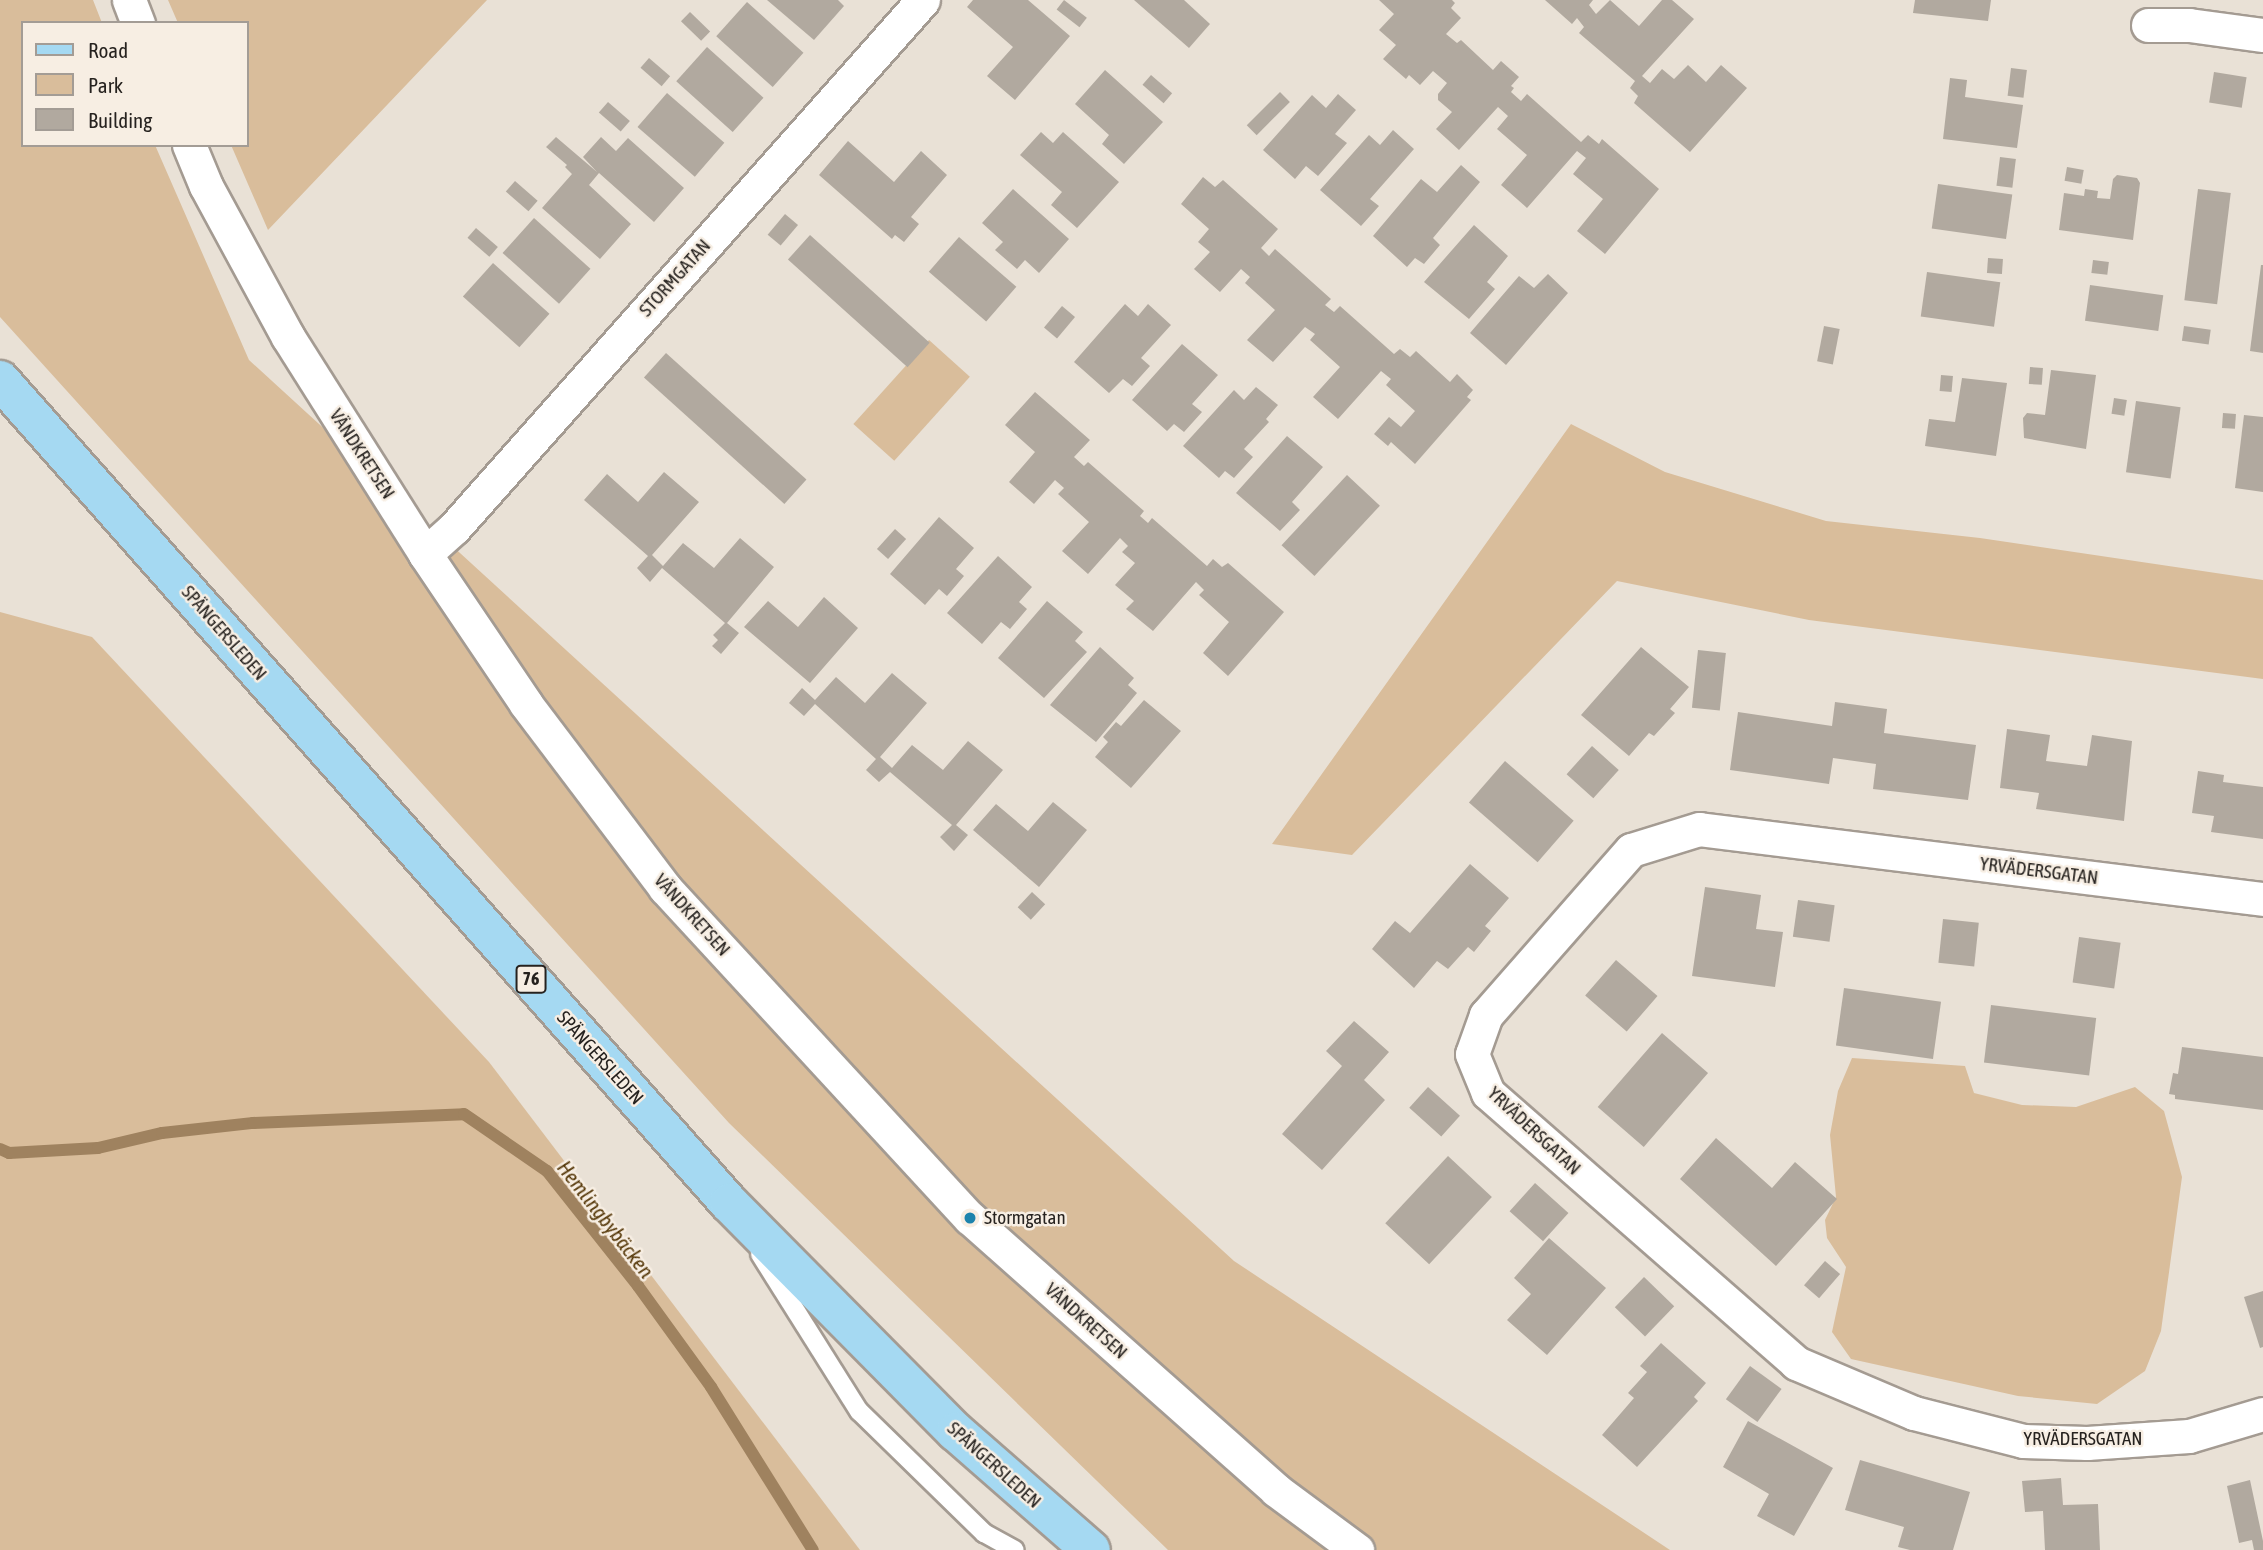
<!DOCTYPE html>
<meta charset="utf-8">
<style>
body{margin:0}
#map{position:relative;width:2263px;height:1550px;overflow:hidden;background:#e9e1d6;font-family:"Asap Condensed",sans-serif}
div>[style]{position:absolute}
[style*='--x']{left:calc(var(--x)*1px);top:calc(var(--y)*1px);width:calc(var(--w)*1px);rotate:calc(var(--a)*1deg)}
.green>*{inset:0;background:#d9bd9b;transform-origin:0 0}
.stream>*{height:12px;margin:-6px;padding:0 6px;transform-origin:6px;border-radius:6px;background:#9f825f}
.building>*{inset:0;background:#b1a99f;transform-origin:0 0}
.roads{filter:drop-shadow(2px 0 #a49b92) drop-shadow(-2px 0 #a49b92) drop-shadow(0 2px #a49b92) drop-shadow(0 -2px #a49b92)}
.service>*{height:18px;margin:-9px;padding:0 9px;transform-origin:9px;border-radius:9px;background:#fff}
.minor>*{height:33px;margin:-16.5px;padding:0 16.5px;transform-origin:16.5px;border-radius:16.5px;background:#fff}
.primary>*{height:38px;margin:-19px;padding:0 19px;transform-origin:19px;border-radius:19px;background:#a5d9f2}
.dots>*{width:19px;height:19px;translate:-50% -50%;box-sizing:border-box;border:4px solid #f7eee3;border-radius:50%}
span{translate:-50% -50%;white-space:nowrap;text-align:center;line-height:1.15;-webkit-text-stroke:5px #f7eee3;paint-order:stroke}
.shield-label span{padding:2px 5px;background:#f7eee3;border:2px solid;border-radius:5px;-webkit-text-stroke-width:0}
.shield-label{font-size:18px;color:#26221f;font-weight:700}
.street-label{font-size:19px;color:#26221f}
.poi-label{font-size:19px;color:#26221f}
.left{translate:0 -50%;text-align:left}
.water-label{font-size:21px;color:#553708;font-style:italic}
.legend{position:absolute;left:21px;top:21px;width:228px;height:126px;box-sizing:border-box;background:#f7eee3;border:2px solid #a39c95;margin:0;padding:9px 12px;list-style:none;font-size:21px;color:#26221f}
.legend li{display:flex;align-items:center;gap:14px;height:35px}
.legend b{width:35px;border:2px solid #a39c95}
</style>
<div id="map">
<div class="green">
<div style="clip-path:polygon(0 0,93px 0,102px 23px,23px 23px,23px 145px,155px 145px,249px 360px,1234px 1261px,1670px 1550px,1168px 1550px,729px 1123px,0 317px)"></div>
<div style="clip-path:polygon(168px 0,487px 0,268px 230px,231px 145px,247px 145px,247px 23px,178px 23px)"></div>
<div style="left:929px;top:340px;width:55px;height:113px;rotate:42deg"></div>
<div style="clip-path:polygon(1571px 424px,1665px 472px,1826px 521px,1980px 538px,2263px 580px,2263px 679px,1809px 620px,1617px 581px,1352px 855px,1272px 844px)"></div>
<div style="clip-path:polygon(0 612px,92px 637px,489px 1062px,860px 1550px,0 1550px)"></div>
<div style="clip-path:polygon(1852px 1058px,1965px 1066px,1974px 1093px,2022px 1105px,2076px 1107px,2135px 1087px,2164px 1111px,2182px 1177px,2161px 1331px,2145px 1371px,2097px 1404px,2018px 1396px,1851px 1359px,1832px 1332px,1846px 1267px,1827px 1238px,1825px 1220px,1836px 1197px,1830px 1135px,1838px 1091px)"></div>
</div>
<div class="stream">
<div style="--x:0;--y:1149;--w:10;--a:24"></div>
<div style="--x:9;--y:1153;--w:89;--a:-3.2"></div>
<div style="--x:98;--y:1148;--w:66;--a:-13.2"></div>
<div style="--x:162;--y:1133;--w:92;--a:-6.3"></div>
<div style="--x:253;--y:1123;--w:211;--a:-2.4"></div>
<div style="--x:464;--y:1114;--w:101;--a:34.5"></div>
<div style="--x:547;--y:1171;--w:147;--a:51.6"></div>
<div style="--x:638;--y:1286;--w:125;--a:54.1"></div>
<div style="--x:711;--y:1387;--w:192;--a:58"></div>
</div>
<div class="building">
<div style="clip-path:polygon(767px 0,838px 0,844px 6px,814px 40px)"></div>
<div style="clip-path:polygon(973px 0,1028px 0,1070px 36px,1015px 100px,987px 76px,1013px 47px,967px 7px)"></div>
<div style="left:1064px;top:0;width:29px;height:12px;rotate:38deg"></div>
<div style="clip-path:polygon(1134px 0,1184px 0,1210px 24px,1189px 48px)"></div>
<div style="clip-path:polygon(1379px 0,1452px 0,1455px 3px,1451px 8px,1461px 18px,1446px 34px,1457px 43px,1461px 40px,1493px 70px,1501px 61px,1519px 77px,1511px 86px,1514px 88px,1511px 92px,1521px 101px,1527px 94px,1581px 142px,1588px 135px,1599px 144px,1602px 139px,1659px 189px,1605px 254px,1577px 231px,1603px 199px,1573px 174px,1586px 158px,1577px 151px,1527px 208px,1501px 185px,1527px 155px,1497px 129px,1508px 116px,1498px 107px,1459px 150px,1436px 129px,1452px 112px,1438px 100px,1438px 94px,1447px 83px,1433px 71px,1420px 85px,1409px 75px,1406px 79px,1383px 59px,1396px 45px,1379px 30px,1394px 14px)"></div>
<div style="clip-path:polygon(1545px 0,1593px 0,1589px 5px,1596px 14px,1610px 0,1639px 26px,1662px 0,1672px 0,1694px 19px,1642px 76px,1650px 83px,1662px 69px,1674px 79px,1688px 65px,1706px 82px,1721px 65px,1747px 88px,1690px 152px,1634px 103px,1638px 96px,1630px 88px,1635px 81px,1579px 33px,1584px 27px,1577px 18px,1572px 24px)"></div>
<div style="clip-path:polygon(1915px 0,1991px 0,1988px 21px,1913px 13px)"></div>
<div style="left:747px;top:2px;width:76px;height:46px;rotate:42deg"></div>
<div style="left:690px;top:12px;width:28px;height:13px;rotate:44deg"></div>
<div style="left:707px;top:47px;width:76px;height:46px;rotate:42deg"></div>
<div style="left:649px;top:58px;width:28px;height:13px;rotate:41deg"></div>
<div style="left:2011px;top:68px;width:16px;height:28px;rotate:7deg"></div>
<div style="clip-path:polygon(1105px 70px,1163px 122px,1124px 164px,1102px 144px,1109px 135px,1075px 104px)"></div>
<div style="left:2214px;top:72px;width:33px;height:31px;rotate:9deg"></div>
<div style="left:1151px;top:75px;width:28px;height:13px;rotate:41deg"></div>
<div style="clip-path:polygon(1950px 78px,1967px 80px,1965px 97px,2023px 105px,2017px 148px,1943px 139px)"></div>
<div style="left:1280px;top:92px;width:14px;height:47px;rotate:45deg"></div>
<div style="left:667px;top:93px;width:76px;height:45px;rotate:41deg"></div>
<div style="clip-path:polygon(1338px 94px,1356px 110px,1335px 134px,1347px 143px,1318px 176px,1306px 166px,1295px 179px,1263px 150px,1312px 95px,1326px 108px)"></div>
<div style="left:608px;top:102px;width:29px;height:14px;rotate:41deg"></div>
<div style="clip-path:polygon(1393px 130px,1414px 149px,1370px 199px,1379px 206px,1361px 226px,1320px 190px,1369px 135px,1380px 145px)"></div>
<div style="clip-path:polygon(1041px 132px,1053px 143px,1063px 132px,1119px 182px,1077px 228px,1051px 205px,1062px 192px,1020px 155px)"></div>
<div style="clip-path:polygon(556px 137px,597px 172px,583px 157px,601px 137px,616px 151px,628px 138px,684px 188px,654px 222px,599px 173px,589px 185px,631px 224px,600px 259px,542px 208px,572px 174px,565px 167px,567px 165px,546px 147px)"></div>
<div style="clip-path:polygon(848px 141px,894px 182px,921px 151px,947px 175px,911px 217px,919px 224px,904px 242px,895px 235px,892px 239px,819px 175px)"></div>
<div style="left:2000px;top:157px;width:16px;height:29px;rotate:7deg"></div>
<div style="clip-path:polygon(1461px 165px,1480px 182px,1433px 238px,1440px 245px,1424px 264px,1415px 258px,1407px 267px,1373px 236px,1421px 179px,1437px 192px)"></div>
<div style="left:2067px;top:167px;width:17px;height:14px;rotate:10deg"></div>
<div style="clip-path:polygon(2117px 175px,2137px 178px,2140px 183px,2133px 240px,2059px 230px,2064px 193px,2084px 196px,2085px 189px,2098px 191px,2097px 198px,2110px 199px,2113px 179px)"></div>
<div style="clip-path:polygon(1203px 177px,1215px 187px,1223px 180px,1278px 229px,1261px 248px,1269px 256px,1275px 249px,1331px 299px,1325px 305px,1334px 312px,1340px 306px,1394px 354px,1400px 349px,1410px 357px,1416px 351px,1450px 382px,1457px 374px,1473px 390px,1467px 397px,1471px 400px,1415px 464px,1391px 442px,1388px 446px,1374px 434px,1389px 417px,1401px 427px,1415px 411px,1386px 385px,1391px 379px,1381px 371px,1338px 419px,1313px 397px,1340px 367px,1310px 340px,1315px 334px,1305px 327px,1273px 362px,1247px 340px,1275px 310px,1245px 283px,1250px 277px,1241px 269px,1220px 292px,1194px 269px,1210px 252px,1198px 242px,1209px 229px,1181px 204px)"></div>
<div style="left:515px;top:181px;width:30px;height:14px;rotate:41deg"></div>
<div style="left:1938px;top:184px;width:75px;height:45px;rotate:8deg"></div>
<div style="clip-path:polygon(1013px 189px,1069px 239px,1039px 273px,1025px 260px,1017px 269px,995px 250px,1003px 242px,982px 223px)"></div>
<div style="left:2198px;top:189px;width:33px;height:112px;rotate:7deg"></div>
<div style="left:785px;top:214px;width:17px;height:27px;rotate:40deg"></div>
<div style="left:534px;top:218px;width:76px;height:47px;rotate:42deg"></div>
<div style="clip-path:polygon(1474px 225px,1508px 256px,1487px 282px,1495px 289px,1469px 319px,1424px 282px)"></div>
<div style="left:476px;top:228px;width:29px;height:13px;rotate:41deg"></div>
<div style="left:810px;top:235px;width:161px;height:33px;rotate:42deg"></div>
<div style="left:959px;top:237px;width:76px;height:46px;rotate:41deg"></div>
<div style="left:1988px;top:258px;width:15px;height:15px;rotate:4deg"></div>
<div style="left:2093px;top:260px;width:16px;height:13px;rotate:7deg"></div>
<div style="left:493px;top:263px;width:76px;height:45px;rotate:42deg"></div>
<div style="clip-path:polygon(2261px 265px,2263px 265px,2263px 353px,2250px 351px)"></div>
<div style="left:1927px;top:272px;width:74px;height:45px;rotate:8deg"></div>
<div style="clip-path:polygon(1548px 274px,1568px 293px,1506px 365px,1470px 333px,1519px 276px,1534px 288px)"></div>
<div style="left:2090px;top:285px;width:74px;height:36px;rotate:8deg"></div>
<div style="clip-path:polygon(1125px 304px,1138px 316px,1148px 304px,1171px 325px,1141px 358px,1150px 366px,1132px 386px,1123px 379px,1109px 393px,1074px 362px)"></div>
<div style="left:1062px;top:306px;width:17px;height:28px;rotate:40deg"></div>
<div style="left:1824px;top:326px;width:16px;height:36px;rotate:11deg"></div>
<div style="left:2184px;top:326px;width:27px;height:15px;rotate:8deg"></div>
<div style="clip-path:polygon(1182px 344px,1218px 375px,1192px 404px,1202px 412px,1184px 432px,1174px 424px,1167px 431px,1132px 400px)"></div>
<div style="left:666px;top:353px;width:189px;height:33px;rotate:42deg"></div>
<div style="left:2030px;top:367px;width:13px;height:17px;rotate:4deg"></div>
<div style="clip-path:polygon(2051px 370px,2096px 375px,2086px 449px,2024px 438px,2023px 418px,2027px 413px,2045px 415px)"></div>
<div style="left:1941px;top:375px;width:12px;height:16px;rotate:5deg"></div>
<div style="clip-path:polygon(1962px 378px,2007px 383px,1996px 456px,1925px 446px,1929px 419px,1955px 422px)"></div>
<div style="clip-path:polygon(1256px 387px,1278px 405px,1266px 419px,1269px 422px,1244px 449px,1253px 457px,1234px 478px,1225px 471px,1219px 478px,1183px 446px,1234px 390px,1244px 400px)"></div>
<div style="clip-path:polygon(1035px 392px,1090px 440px,1074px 457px,1084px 466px,1088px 462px,1144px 511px,1140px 516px,1148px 523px,1152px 518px,1207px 566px,1213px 559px,1222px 567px,1228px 563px,1284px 612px,1228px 676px,1203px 653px,1229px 622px,1199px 595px,1204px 590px,1196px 582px,1153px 631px,1126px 609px,1134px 601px,1115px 585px,1135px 563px,1122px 552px,1128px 546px,1120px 538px,1088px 574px,1062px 551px,1089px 522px,1058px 494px,1064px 488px,1055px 480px,1034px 504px,1009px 482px,1035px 452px,1005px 425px)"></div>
<div style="left:2114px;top:398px;width:13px;height:16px;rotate:9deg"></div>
<div style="left:2136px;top:401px;width:45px;height:72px;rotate:8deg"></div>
<div style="left:2223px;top:413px;width:13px;height:15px;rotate:4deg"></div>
<div style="clip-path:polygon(2244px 415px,2263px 417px,2263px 492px,2235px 488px)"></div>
<div style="clip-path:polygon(1287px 436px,1323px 467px,1292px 502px,1300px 510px,1280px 531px,1236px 493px)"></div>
<div style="clip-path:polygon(664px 472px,699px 502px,652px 555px,663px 566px,683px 543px,714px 568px,740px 538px,774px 567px,727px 623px,739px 633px,721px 654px,712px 646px,718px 640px,713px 635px,725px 623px,662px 568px,650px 582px,637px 568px,648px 556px,584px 500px,607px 474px,638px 502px)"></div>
<div style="left:1347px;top:475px;width:45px;height:96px;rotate:43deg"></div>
<div style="clip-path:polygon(939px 517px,974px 548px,956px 569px,964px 576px,947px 596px,939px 589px,925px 605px,890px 574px)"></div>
<div style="left:895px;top:529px;width:15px;height:27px;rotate:42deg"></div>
<div style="clip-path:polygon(998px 556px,1032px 587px,1019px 602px,1027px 609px,1010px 629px,1001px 622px,982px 644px,947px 613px)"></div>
<div style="clip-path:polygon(824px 597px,858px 628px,810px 683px,744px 627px,768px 601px,798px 627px)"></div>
<div style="clip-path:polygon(1047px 601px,1083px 632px,1075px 641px,1087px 652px,1044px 698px,998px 658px)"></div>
<div style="clip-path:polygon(1100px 647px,1134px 678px,1128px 685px,1137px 693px,1096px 742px,1050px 705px)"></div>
<div style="clip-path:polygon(1641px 647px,1689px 687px,1670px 709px,1675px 713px,1654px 736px,1649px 733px,1629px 756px,1581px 715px)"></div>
<div style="left:1698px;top:650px;width:28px;height:58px;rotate:6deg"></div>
<div style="clip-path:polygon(892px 673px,927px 703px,880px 757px,892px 768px,912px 745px,943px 770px,968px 741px,1003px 770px,956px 825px,968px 835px,954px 851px,940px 837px,952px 825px,890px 772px,879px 782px,866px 770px,876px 759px,815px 704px,804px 716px,789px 703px,802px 688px,815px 700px,836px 677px,865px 703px)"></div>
<div style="clip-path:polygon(1144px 700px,1181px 731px,1131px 788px,1095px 757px,1108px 742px,1103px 737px,1116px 722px,1121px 726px)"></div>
<div style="clip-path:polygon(1835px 702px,1887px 709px,1884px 733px,1976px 745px,1968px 800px,1873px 789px,1876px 764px,1833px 758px,1829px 784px,1730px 770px,1738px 712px,1832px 726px)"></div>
<div style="clip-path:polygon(2007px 729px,2050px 735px,2046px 761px,2087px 766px,2092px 735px,2132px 741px,2124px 821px,2036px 809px,2039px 793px,2000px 788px)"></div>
<div style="left:1592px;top:746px;width:36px;height:38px;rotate:42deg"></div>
<div style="left:1505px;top:761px;width:91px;height:55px;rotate:41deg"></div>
<div style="clip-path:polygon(2198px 771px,2224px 775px,2223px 782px,2263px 787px,2263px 839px,2211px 832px,2214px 816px,2192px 813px)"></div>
<div style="clip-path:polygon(1053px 802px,1087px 830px,1039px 887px,973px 830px,996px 804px,1028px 831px)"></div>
<div style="clip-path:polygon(1470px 864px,1509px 898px,1485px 926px,1491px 931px,1474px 952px,1468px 947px,1448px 969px,1437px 961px,1414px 988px,1372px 949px,1395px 921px,1410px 933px)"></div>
<div style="clip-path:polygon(1705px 887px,1761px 895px,1756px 929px,1783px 932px,1775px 987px,1692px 976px)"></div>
<div style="left:1032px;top:892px;width:18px;height:21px;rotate:43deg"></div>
<div style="left:1798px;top:900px;width:37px;height:37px;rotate:8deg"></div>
<div style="left:1943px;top:919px;width:36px;height:44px;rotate:6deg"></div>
<div style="left:2079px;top:937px;width:42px;height:46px;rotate:8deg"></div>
<div style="left:1616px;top:960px;width:55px;height:47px;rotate:41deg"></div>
<div style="left:1844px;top:988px;width:98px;height:58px;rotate:8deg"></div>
<div style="left:1991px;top:1005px;width:106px;height:58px;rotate:7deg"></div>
<div style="clip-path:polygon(1354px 1021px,1389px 1052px,1364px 1080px,1385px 1100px,1322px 1170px,1282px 1134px,1342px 1066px,1326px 1051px)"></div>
<div style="left:1662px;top:1033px;width:61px;height:98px;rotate:41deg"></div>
<div style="clip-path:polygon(2182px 1047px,2263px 1057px,2263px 1110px,2175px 1099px,2175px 1095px,2169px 1094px,2173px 1073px,2178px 1074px)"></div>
<div style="left:1428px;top:1087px;width:43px;height:28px;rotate:42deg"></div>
<div style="clip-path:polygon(1716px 1138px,1772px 1188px,1795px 1162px,1837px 1199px,1776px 1266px,1680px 1179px)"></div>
<div style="left:1448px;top:1156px;width:60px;height:92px;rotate:43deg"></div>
<div style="left:1535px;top:1183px;width:45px;height:38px;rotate:42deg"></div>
<div style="clip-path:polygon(1549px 1238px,1606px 1288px,1547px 1355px,1507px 1320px,1531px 1294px,1514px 1278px)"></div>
<div style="left:1825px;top:1261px;width:20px;height:32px;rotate:41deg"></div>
<div style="left:1644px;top:1277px;width:42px;height:42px;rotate:44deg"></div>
<div style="clip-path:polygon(2263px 1291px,2263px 1347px,2260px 1348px,2244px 1297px)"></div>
<div style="clip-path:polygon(1661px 1343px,1706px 1383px,1694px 1397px,1698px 1401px,1637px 1467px,1602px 1435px,1634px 1398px,1628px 1393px,1647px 1372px,1640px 1366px)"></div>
<div style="left:1750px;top:1366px;width:39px;height:41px;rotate:36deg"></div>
<div style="clip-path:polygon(1748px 1421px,1833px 1468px,1794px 1536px,1757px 1516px,1769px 1494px,1723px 1467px)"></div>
<div style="clip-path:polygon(1860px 1460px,1970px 1492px,1953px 1550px,1910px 1550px,1898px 1547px,1904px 1527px,1845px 1510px)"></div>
<div style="clip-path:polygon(2061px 1478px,2063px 1505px,2098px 1504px,2100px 1550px,2045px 1550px,2043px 1511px,2025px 1512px,2022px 1481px)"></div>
<div style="clip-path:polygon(2250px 1480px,2263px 1541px,2263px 1550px,2254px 1550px,2252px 1540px,2239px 1543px,2227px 1486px)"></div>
</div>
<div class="roads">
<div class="service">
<div style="--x:760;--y:1254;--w:186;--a:57.8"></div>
<div style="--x:859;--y:1411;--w:175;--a:44.3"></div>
<div style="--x:984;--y:1533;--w:35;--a:29"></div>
</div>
<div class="minor">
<div style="--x:129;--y:0;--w:25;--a:69"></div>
<div style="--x:2148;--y:25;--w:41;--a:0"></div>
<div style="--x:2189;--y:25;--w:75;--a:7.7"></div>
<div style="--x:189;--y:145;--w:44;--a:67.5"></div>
<div style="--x:206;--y:186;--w:172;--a:61.5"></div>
<div style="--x:288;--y:337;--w:257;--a:57.7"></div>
<div style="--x:425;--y:554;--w:181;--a:56"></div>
<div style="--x:526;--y:704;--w:231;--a:52.9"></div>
<div style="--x:665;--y:888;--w:449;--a:47.3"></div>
<div style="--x:970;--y:1218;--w:409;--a:41.6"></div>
<div style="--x:1276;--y:1490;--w:101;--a:36.5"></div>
<div style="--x:425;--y:554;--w:39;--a:-42"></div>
<div style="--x:454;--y:528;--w:706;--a:-48.39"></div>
<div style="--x:2263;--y:899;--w:568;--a:-172.93"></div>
<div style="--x:1699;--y:829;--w:71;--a:162.8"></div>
<div style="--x:1631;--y:850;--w:220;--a:131.3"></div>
<div style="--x:1486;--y:1015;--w:41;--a:109.7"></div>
<div style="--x:1472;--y:1054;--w:42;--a:67.7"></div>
<div style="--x:1488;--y:1093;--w:410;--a:41.2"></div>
<div style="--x:1796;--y:1363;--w:128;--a:23"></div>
<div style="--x:1914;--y:1413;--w:113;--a:14.4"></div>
<div style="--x:2023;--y:1441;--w:64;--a:1.8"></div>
<div style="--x:2087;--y:1443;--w:102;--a:-3.9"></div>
<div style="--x:2189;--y:1436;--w:77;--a:-16.6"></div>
</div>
<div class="primary">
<div style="--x:0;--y:380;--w:1099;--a:48.47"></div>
<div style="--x:729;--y:1203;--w:322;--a:45.3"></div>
<div style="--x:956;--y:1432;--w:179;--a:41.2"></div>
</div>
</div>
<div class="dots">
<div style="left:970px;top:1218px;background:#1c83ad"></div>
</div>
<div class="shield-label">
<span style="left:531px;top:979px">76</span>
</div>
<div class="street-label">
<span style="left:675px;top:278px;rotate:-48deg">STORMGATAN</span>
<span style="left:362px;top:454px;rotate:57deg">VÄNDKRETSEN</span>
<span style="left:224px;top:633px;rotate:49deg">SPÄNGERSLEDEN</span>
<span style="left:2039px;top:871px;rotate:7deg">YRVÄDERSGATAN</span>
<span style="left:692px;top:915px;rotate:48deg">VÄNDKRETSEN</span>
<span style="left:600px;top:1058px;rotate:48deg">SPÄNGERSLEDEN</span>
<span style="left:1534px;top:1131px;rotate:43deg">YRVÄDERSGATAN</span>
<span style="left:1086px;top:1321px;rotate:42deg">VÄNDKRETSEN</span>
<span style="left:2083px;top:1439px">YRVÄDERSGATAN</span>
<span style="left:994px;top:1465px;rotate:42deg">SPÄNGERSLEDEN</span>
</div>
<div class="poi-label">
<span class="left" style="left:984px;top:1218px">Stormgatan</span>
</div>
<div class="water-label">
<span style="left:606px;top:1219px;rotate:52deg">Hemlingbybäcken</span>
</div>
<ul class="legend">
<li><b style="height:9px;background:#a5d9f2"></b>Road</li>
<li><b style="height:19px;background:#d9bd9b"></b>Park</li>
<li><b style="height:19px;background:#b1a99f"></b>Building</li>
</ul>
</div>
